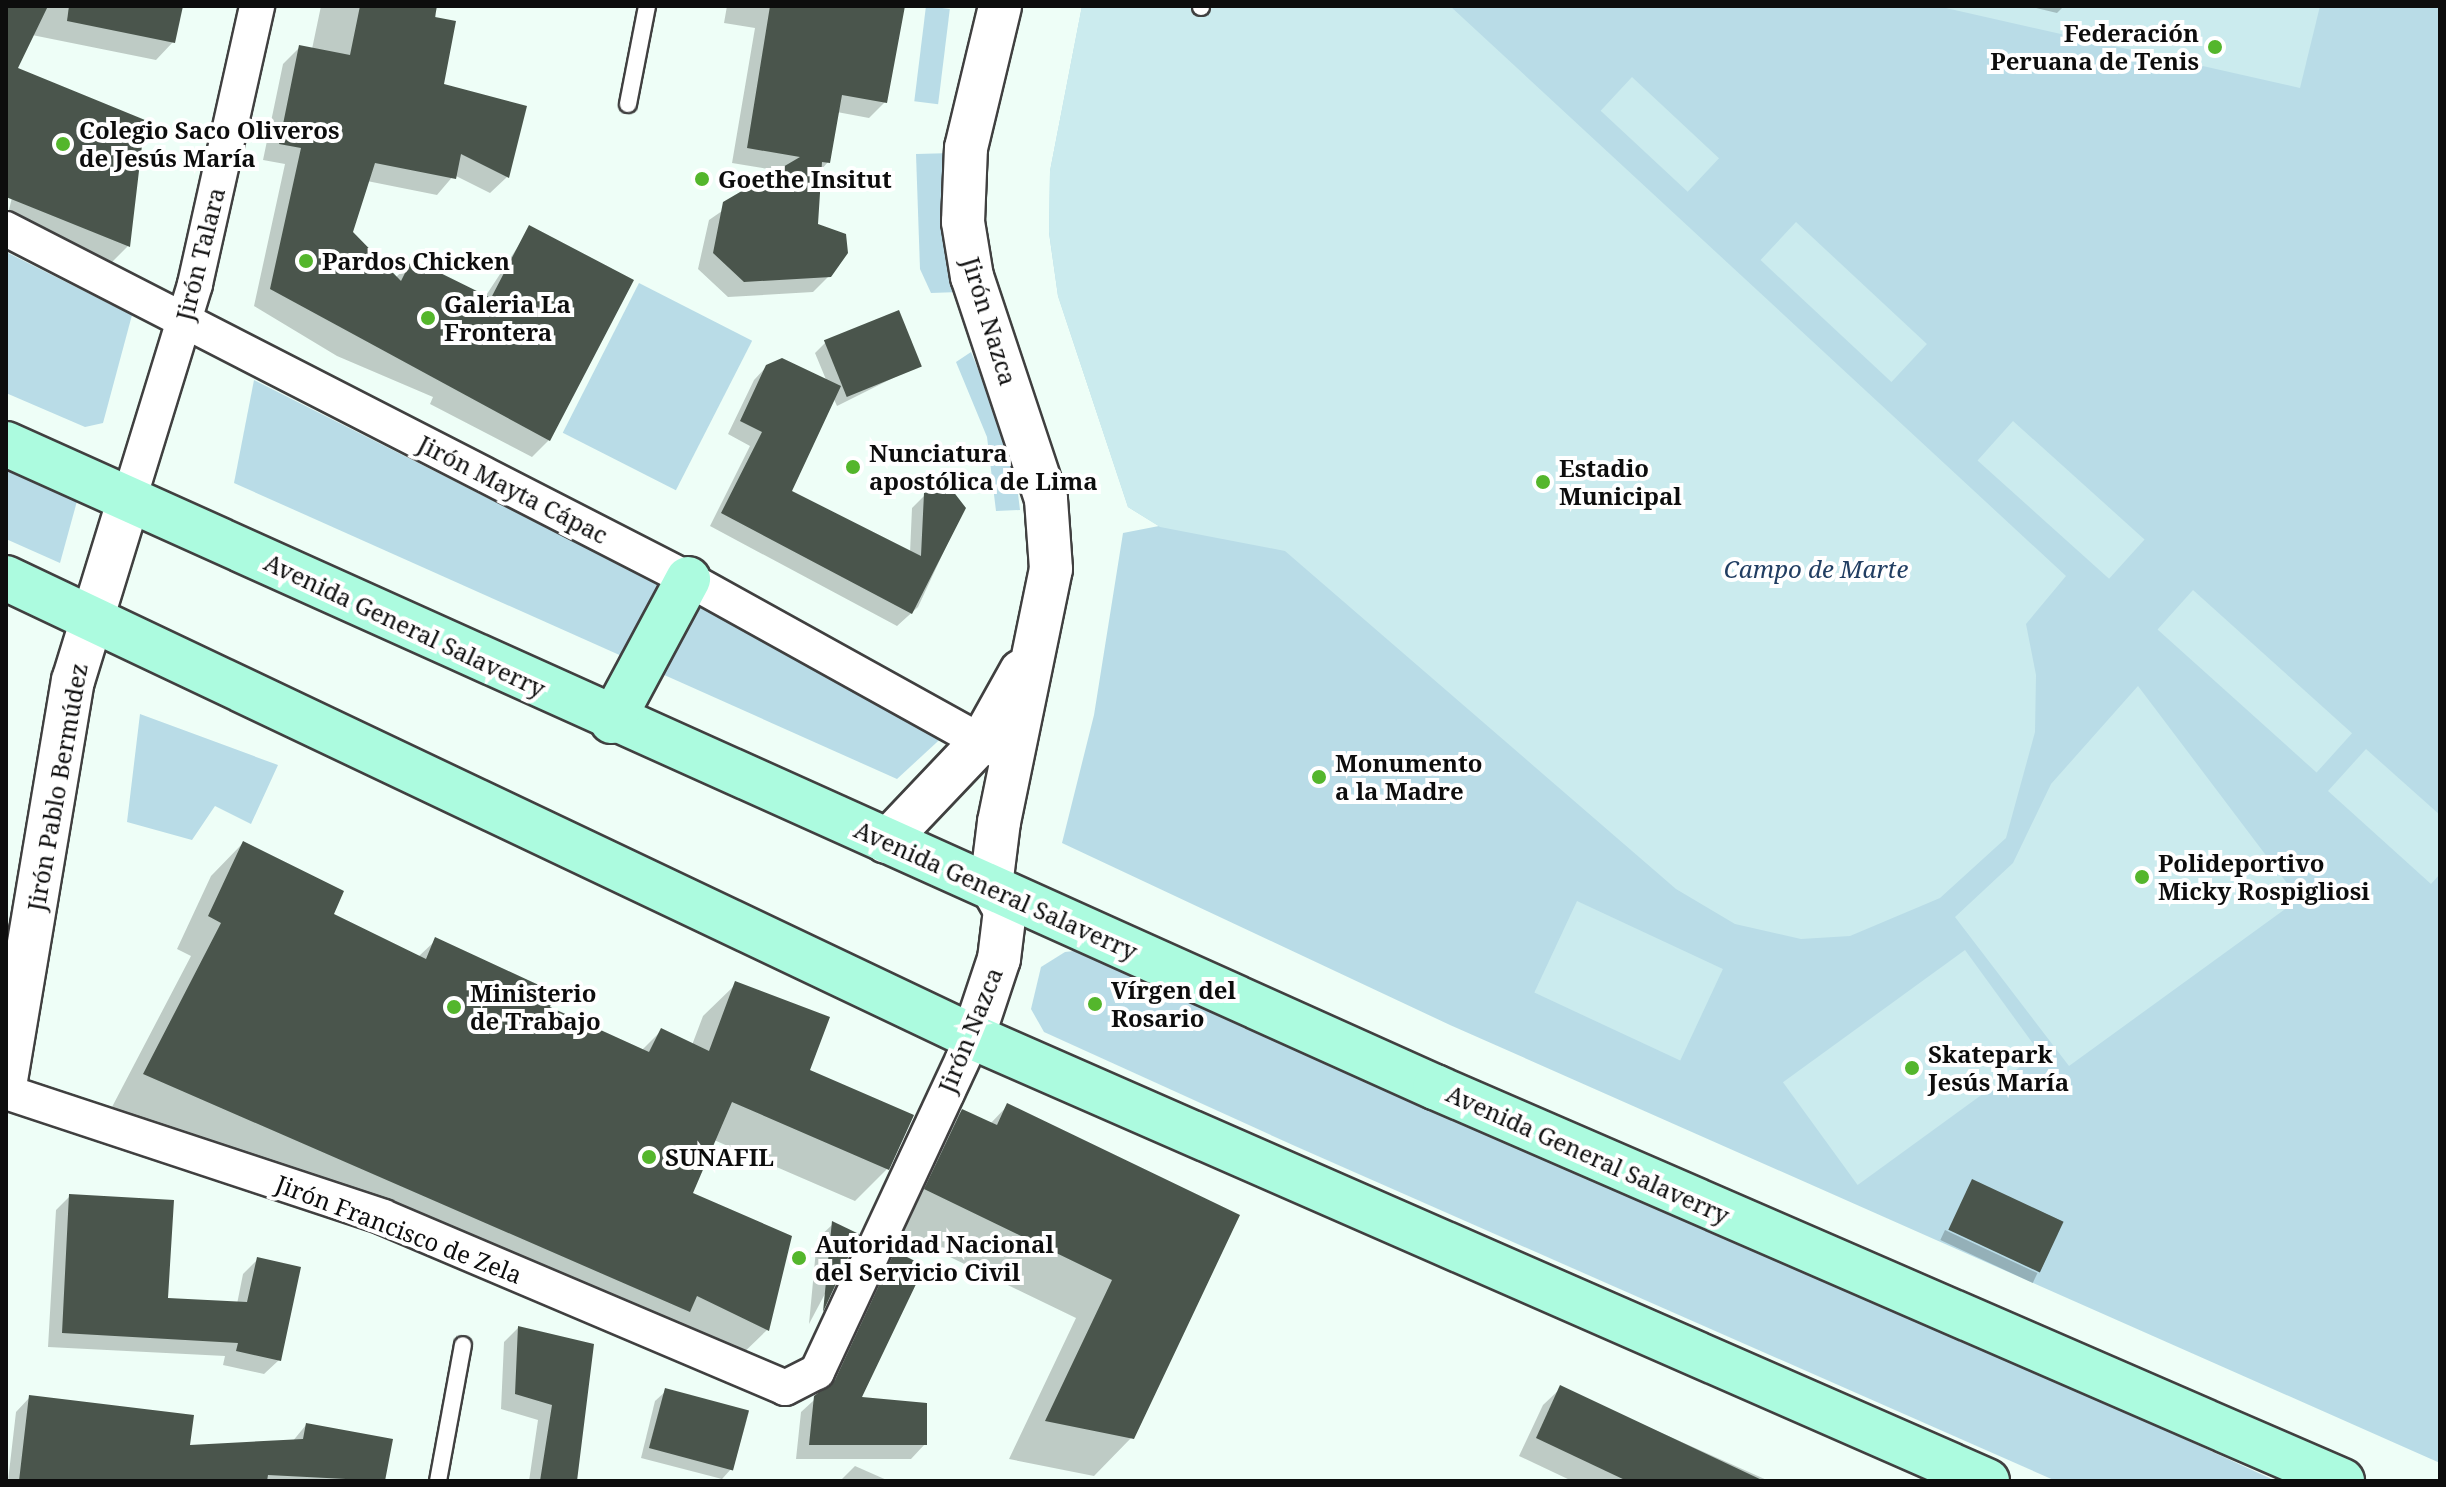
<!DOCTYPE html>
<meta charset="utf-8">
<style>
body{margin:0}
#map{position:relative;width:2446px;height:1487px;overflow:hidden;background:#eefef7;font-family:"Noto Serif",serif}
div>[style]{position:absolute}
[style*='--x']{left:calc(var(--x)*1px);top:calc(var(--y)*1px);width:calc(var(--w)*1px);rotate:calc(var(--a)*1deg)}
.green>*{inset:0;background:#b9dce7;transform-origin:0 0}
.pitch>*{inset:0;background:#cbebee;transform-origin:0 0}
.shadow>*{inset:0;background:#0003;transform-origin:0 0}
.building>*{inset:0;background:#4a554c;transform-origin:0 0}
.roads{filter:drop-shadow(2px 0 #404040) drop-shadow(-2px 0 #404040) drop-shadow(0 2px #404040) drop-shadow(0 -2px #404040)}
.service>*{height:16px;margin:-8px;padding:0 8px;transform-origin:8px;border-radius:8px;background:#fff}
.minor>*{height:34px;margin:-17px;padding:0 17px;transform-origin:17px;border-radius:17px;background:#fff}
.tertiary>*{height:42px;margin:-21px;padding:0 21px;transform-origin:21px;border-radius:21px;background:#fff}
.secondary>*{height:44px;margin:-22px;padding:0 22px;transform-origin:22px;border-radius:22px;background:#acfbdf}
.dots>*{width:22px;height:22px;translate:-50% -50%;box-sizing:border-box;border:4px solid #fff;border-radius:50%}
span{translate:-50% -50%;white-space:nowrap;text-align:center;line-height:1.15;-webkit-text-stroke:8px #fff;paint-order:stroke}
.poi-label{font-size:24px;color:#0d0d0d;font-weight:700}
.right{translate:-100% -50%;text-align:right}
.left{translate:0 -50%;text-align:left}
.street-label{font-size:24px;color:#0d0d0d}
.park-label{font-size:24px;color:#213e62;font-style:italic}
.frame{position:absolute;inset:0;border:8px solid #0d0d0d;pointer-events:none}
</style>
<div id="map">
<div class="green">
<div style="left:926px;top:6px;width:24px;height:96px;rotate:7deg"></div>
<div style="clip-path:polygon(1082px 6px,2440px 6px,2440px 1463px,1450px 1025px,1062px 843px,1094px 715px,1123px 533px,1159px 526px,1128px 507px,1058px 296px,1049px 233px,1050px 171px)"></div>
<div style="clip-path:polygon(953px 153px,959px 292px,931px 293px,920px 269px,916px 154px)"></div>
<div style="clip-path:polygon(6px 252px,132px 315px,103px 423px,85px 427px,6px 393px)"></div>
<div style="left:639px;top:283px;width:127px;height:168px;rotate:27deg"></div>
<div style="clip-path:polygon(971px 352px,1013px 454px,1020px 510px,996px 511px,987px 437px,956px 362px)"></div>
<div style="clip-path:polygon(254px 380px,949px 731px,897px 779px,234px 483px)"></div>
<div style="clip-path:polygon(6px 447px,82px 483px,60px 563px,6px 539px)"></div>
<div style="clip-path:polygon(140px 714px,278px 765px,251px 824px,215px 806px,192px 840px,127px 822px)"></div>
<div style="clip-path:polygon(1091px 949px,1832px 1277px,2276px 1481px,2056px 1481px,1295px 1146px,1044px 1032px,1031px 1009px,1041px 967px,1065px 952px)"></div>
</div>
<div class="pitch">
<div style="clip-path:polygon(1082px 6px,1450px 6px,2066px 576px,2026px 624px,2036px 675px,2035px 732px,2006px 838px,1940px 898px,1850px 936px,1801px 939px,1735px 924px,1676px 889px,1285px 551px,1160px 527px,1128px 507px,1058px 296px,1049px 232px,1050px 171px)"></div>
<div style="clip-path:polygon(1937px 6px,2320px 6px,2300px 88px)"></div>
<div style="left:1632px;top:77px;width:119px;height:46px;rotate:43deg"></div>
<div style="left:1796px;top:222px;width:179px;height:52px;rotate:43deg"></div>
<div style="left:2013px;top:421px;width:177px;height:53px;rotate:42deg"></div>
<div style="left:2193px;top:590px;width:214px;height:53px;rotate:42deg"></div>
<div style="clip-path:polygon(2138px 686px,2299px 899px,2069px 1066px,1955px 917px,2013px 863px,2051px 784px)"></div>
<div style="clip-path:polygon(2366px 749px,2440px 815px,2440px 874px,2431px 884px,2328px 791px)"></div>
<div style="left:1577px;top:901px;width:161px;height:101px;rotate:25deg"></div>
<div style="left:1965px;top:950px;width:127px;height:225px;rotate:54deg"></div>
</div>
<div class="shadow">
<div style="clip-path:polygon(6px 6px,181px 6px,173px 42px,156px 60px,32px 35px,15px 69px,143px 121px,128px 246px,110px 264px,6px 222px,18px 173px,6px 166px)"></div>
<div style="clip-path:polygon(321px 6px,435px 6px,441px 86px,507px 177px,490px 193px,454px 175px,437px 195px,367px 181px,350px 233px,395px 278px,413px 261px,485px 297px,530px 228px,549px 440px,532px 457px,430px 404px,433px 397px,337px 356px,254px 306px,285px 164px,263px 160px,283px 64px,300px 47px,312px 49px)"></div>
<div style="clip-path:polygon(727px 6px,903px 6px,885px 102px,869px 118px,837px 112px,828px 162px,820px 171px,816px 225px,829px 276px,813px 292px,728px 297px,698px 269px,709px 220px,780px 171px,732px 163px,755px 28px,724px 23px)"></div>
<div style="clip-path:polygon(2028px 6px,2064px 6px,2057px 13px)"></div>
<div style="clip-path:polygon(825px 343px,919px 365px,837px 406px,833px 397px,789px 492px,910px 553px,912px 508px,925px 495px,964px 508px,918px 607px,897px 626px,710px 526px,750px 446px,728px 434px,754px 380px,767px 366px,827px 382px,815px 353px)"></div>
<div style="clip-path:polygon(243px 843px,331px 915px,418px 957px,436px 940px,547px 1008px,641px 1051px,661px 1031px,692px 1045px,703px 1016px,736px 984px,887px 1169px,855px 1201px,714px 1140px,691px 1194px,767px 1330px,734px 1362px,656px 1343px,112px 1107px,191px 956px,177px 949px,211px 876px)"></div>
<div style="clip-path:polygon(1008px 1105px,1237px 1216px,1132px 1437px,1094px 1476px,1009px 1459px,1076px 1318px,888px 1227px,924px 1149px,962px 1111px,990px 1124px)"></div>
<div style="left:1972px;top:1181px;width:99px;height:53px;rotate:24deg"></div>
<div style="clip-path:polygon(70px 1196px,166px 1299px,237px 1304px,243px 1274px,257px 1260px,279px 1360px,264px 1374px,223px 1365px,225px 1356px,48px 1347px,56px 1210px)"></div>
<div style="clip-path:polygon(833px 1224px,856px 1235px,809px 1324px,817px 1239px)"></div>
<div style="left:1945px;top:1230px;width:102px;height:11px;rotate:25deg"></div>
<div style="clip-path:polygon(896px 1254px,859px 1399px,925px 1444px,911px 1459px,796px 1459px,801px 1412px,824px 1391px,882px 1268px)"></div>
<div style="clip-path:polygon(518px 1328px,592px 1346px,575px 1481px,529px 1481px,538px 1420px,501px 1409px,504px 1342px)"></div>
<div style="clip-path:polygon(1561px 1388px,1769px 1481px,1572px 1481px,1519px 1456px,1543px 1405px)"></div>
<div style="clip-path:polygon(666px 1391px,732px 1468px,722px 1479px,641px 1458px,655px 1401px)"></div>
<div style="clip-path:polygon(30px 1397px,188px 1447px,292px 1442px,306px 1425px,390px 1440px,383px 1481px,8px 1481px,16px 1412px)"></div>
<div style="clip-path:polygon(855px 1466px,889px 1481px,840px 1481px)"></div>
</div>
<div class="building">
<div style="clip-path:polygon(6px 6px,48px 6px,18px 68px,145px 120px,130px 247px,6px 197px)"></div>
<div style="clip-path:polygon(69px 6px,183px 6px,175px 43px,67px 21px)"></div>
<div style="clip-path:polygon(360px 6px,437px 6px,435px 17px,456px 21px,444px 84px,527px 106px,509px 178px,461px 154px,456px 179px,375px 163px,353px 232px,401px 281px,412px 259px,491px 298px,529px 225px,634px 280px,550px 441px,270px 289px,301px 148px,279px 144px,299px 45px,350px 55px)"></div>
<div style="clip-path:polygon(770px 6px,905px 6px,887px 103px,842px 95px,830px 163px,822px 162px,818px 224px,846px 234px,848px 253px,831px 277px,744px 282px,713px 253px,723px 202px,800px 157px,747px 148px)"></div>
<div style="left:899px;top:310px;width:61px;height:81px;rotate:68deg"></div>
<div style="clip-path:polygon(782px 358px,841px 386px,792px 491px,921px 556px,924px 493px,949px 486px,966px 508px,912px 614px,721px 513px,762px 432px,740px 421px,766px 365px)"></div>
<div style="clip-path:polygon(243px 841px,344px 891px,334px 914px,426px 959px,435px 937px,556px 993px,550px 1007px,649px 1052px,661px 1028px,709px 1051px,735px 981px,830px 1017px,810px 1070px,914px 1115px,889px 1170px,732px 1102px,693px 1193px,792px 1236px,769px 1331px,697px 1296px,690px 1312px,143px 1074px,221px 923px,208px 916px)"></div>
<div style="clip-path:polygon(1007px 1103px,1240px 1215px,1134px 1439px,1045px 1421px,1112px 1280px,924px 1189px,962px 1109px,997px 1125px)"></div>
<div style="left:1972px;top:1179px;width:101px;height:56px;rotate:25deg"></div>
<div style="clip-path:polygon(69px 1194px,174px 1200px,168px 1298px,247px 1302px,257px 1257px,301px 1267px,281px 1361px,236px 1351px,238px 1343px,62px 1333px)"></div>
<div style="clip-path:polygon(832px 1221px,859px 1234px,823px 1312px)"></div>
<div style="clip-path:polygon(895px 1251px,915px 1261px,909px 1275px,918px 1280px,862px 1397px,927px 1403px,927px 1445px,809px 1445px,814px 1396px,835px 1380px)"></div>
<div style="clip-path:polygon(518px 1326px,594px 1344px,577px 1481px,540px 1481px,552px 1405px,515px 1394px)"></div>
<div style="clip-path:polygon(1560px 1385px,1764px 1481px,1627px 1481px,1536px 1438px)"></div>
<div style="left:665px;top:1388px;width:87px;height:62px;rotate:15deg"></div>
<div style="clip-path:polygon(29px 1395px,194px 1415px,190px 1445px,303px 1439px,306px 1423px,393px 1439px,385px 1481px,268px 1475px,267px 1481px,19px 1481px)"></div>
</div>
<div class="roads">
<div class="service">
<div style="--x:1201;--y:6;--w:1;--a:90"></div>
<div style="--x:628;--y:104;--w:100;--a:-79"></div>
<div style="--x:438;--y:1481;--w:138;--a:-79.6"></div>
</div>
<div class="minor">
<div style="--x:6;--y:229;--w:767;--a:27.17"></div>
<div style="--x:688;--y:579;--w:361;--a:29"></div>
<div style="--x:129;--y:499;--w:225;--a:-72.9"></div>
<div style="--x:195;--y:284;--w:285;--a:-77.4"></div>
<div style="--x:6;--y:1092;--w:397;--a:18.3"></div>
<div style="--x:383;--y:1217;--w:437;--a:23"></div>
<div style="--x:785;--y:1388;--w:36;--a:-27"></div>
<div style="--x:817;--y:1372;--w:370;--a:-65"></div>
</div>
<div class="tertiary">
<div style="--x:886;--y:842;--w:139;--a:-46.5"></div>
<div style="--x:982;--y:741;--w:80;--a:-60.9"></div>
<div style="--x:973;--y:1037;--w:82;--a:-71.6"></div>
<div style="--x:999;--y:959;--w:49;--a:-83"></div>
<div style="--x:1005;--y:910;--w:28;--a:-120"></div>
<div style="--x:991;--y:886;--w:64;--a:-82.9"></div>
<div style="--x:999;--y:822;--w:258;--a:-78.4"></div>
<div style="--x:1051;--y:569;--w:70;--a:-94.1"></div>
<div style="--x:1046;--y:499;--w:234;--a:-108.4"></div>
<div style="--x:972;--y:277;--w:56;--a:-99.3"></div>
<div style="--x:963;--y:222;--w:74;--a:-87.7"></div>
<div style="--x:966;--y:148;--w:146;--a:-76.5"></div>
<div style="--x:6;--y:1080;--w:405;--a:-80.5"></div>
<div style="--x:73;--y:681;--w:190;--a:-72.9"></div>
</div>
<div class="secondary">
<div style="--x:6;--y:444;--w:1567;--a:24.23"></div>
<div style="--x:1435;--y:1087;--w:989;--a:23.48"></div>
<div style="--x:6;--y:578;--w:1070;--a:25.39"></div>
<div style="--x:973;--y:1037;--w:1107;--a:23.65"></div>
<div style="--x:612;--y:721;--w:161;--a:-61.8"></div>
</div>
</div>
<div class="dots">
<div style="left:2215px;top:47px;background:#54b62c"></div>
<div style="left:63px;top:144px;background:#54b62c"></div>
<div style="left:702px;top:179px;background:#54b62c"></div>
<div style="left:306px;top:261px;background:#54b62c"></div>
<div style="left:428px;top:318px;background:#54b62c"></div>
<div style="left:853px;top:467px;background:#54b62c"></div>
<div style="left:1543px;top:482px;background:#54b62c"></div>
<div style="left:1319px;top:777px;background:#54b62c"></div>
<div style="left:2142px;top:877px;background:#54b62c"></div>
<div style="left:1095px;top:1004px;background:#54b62c"></div>
<div style="left:454px;top:1007px;background:#54b62c"></div>
<div style="left:1912px;top:1068px;background:#54b62c"></div>
<div style="left:649px;top:1157px;background:#54b62c"></div>
<div style="left:799px;top:1258px;background:#54b62c"></div>
</div>
<div class="poi-label">
<span class="right" style="left:2199px;top:47px">Federación<br>Peruana de Tenis</span>
<span class="left" style="left:79px;top:144px">Colegio Saco Oliveros<br>de Jesús María</span>
<span class="left" style="left:718px;top:179px">Goethe Insitut</span>
<span class="left" style="left:322px;top:261px">Pardos Chicken</span>
<span class="left" style="left:444px;top:318px">Galeria La<br>Frontera</span>
<span class="left" style="left:869px;top:467px">Nunciatura<br>apostólica de Lima</span>
<span class="left" style="left:1559px;top:482px">Estadio<br>Municipal</span>
<span class="left" style="left:1335px;top:777px">Monumento<br>a la Madre</span>
<span class="left" style="left:2158px;top:877px">Polideportivo<br>Micky Rospigliosi</span>
<span class="left" style="left:1111px;top:1004px">Vírgen del<br>Rosario</span>
<span class="left" style="left:470px;top:1007px">Ministerio<br>de Trabajo</span>
<span class="left" style="left:1928px;top:1068px">Skatepark<br>Jesús María</span>
<span class="left" style="left:665px;top:1157px">SUNAFIL</span>
<span class="left" style="left:815px;top:1258px">Autoridad Nacional<br>del Servicio Civil</span>
</div>
<div class="street-label">
<span style="left:200px;top:254px;rotate:-76deg">Jirón Talara</span>
<span style="left:990px;top:321px;rotate:73deg">Jirón Nazca</span>
<span style="left:513px;top:489px;rotate:27deg">Jirón Mayta Cápac</span>
<span style="left:405px;top:625px;rotate:25deg">Avenida General Salaverry</span>
<span style="left:57px;top:787px;rotate:-80deg">Jirón Pablo Bermúdez</span>
<span style="left:996px;top:890px;rotate:24deg">Avenida General Salaverry</span>
<span style="left:970px;top:1030px;rotate:-68deg">Jirón Nazca</span>
<span style="left:1588px;top:1154px;rotate:24deg">Avenida General Salaverry</span>
<span style="left:399px;top:1229px;rotate:21deg">Jirón Francisco de Zela</span>
</div>
<div class="park-label">
<span style="left:1816px;top:569px">Campo de Marte</span>
</div>
<div class="frame"></div>
</div>
